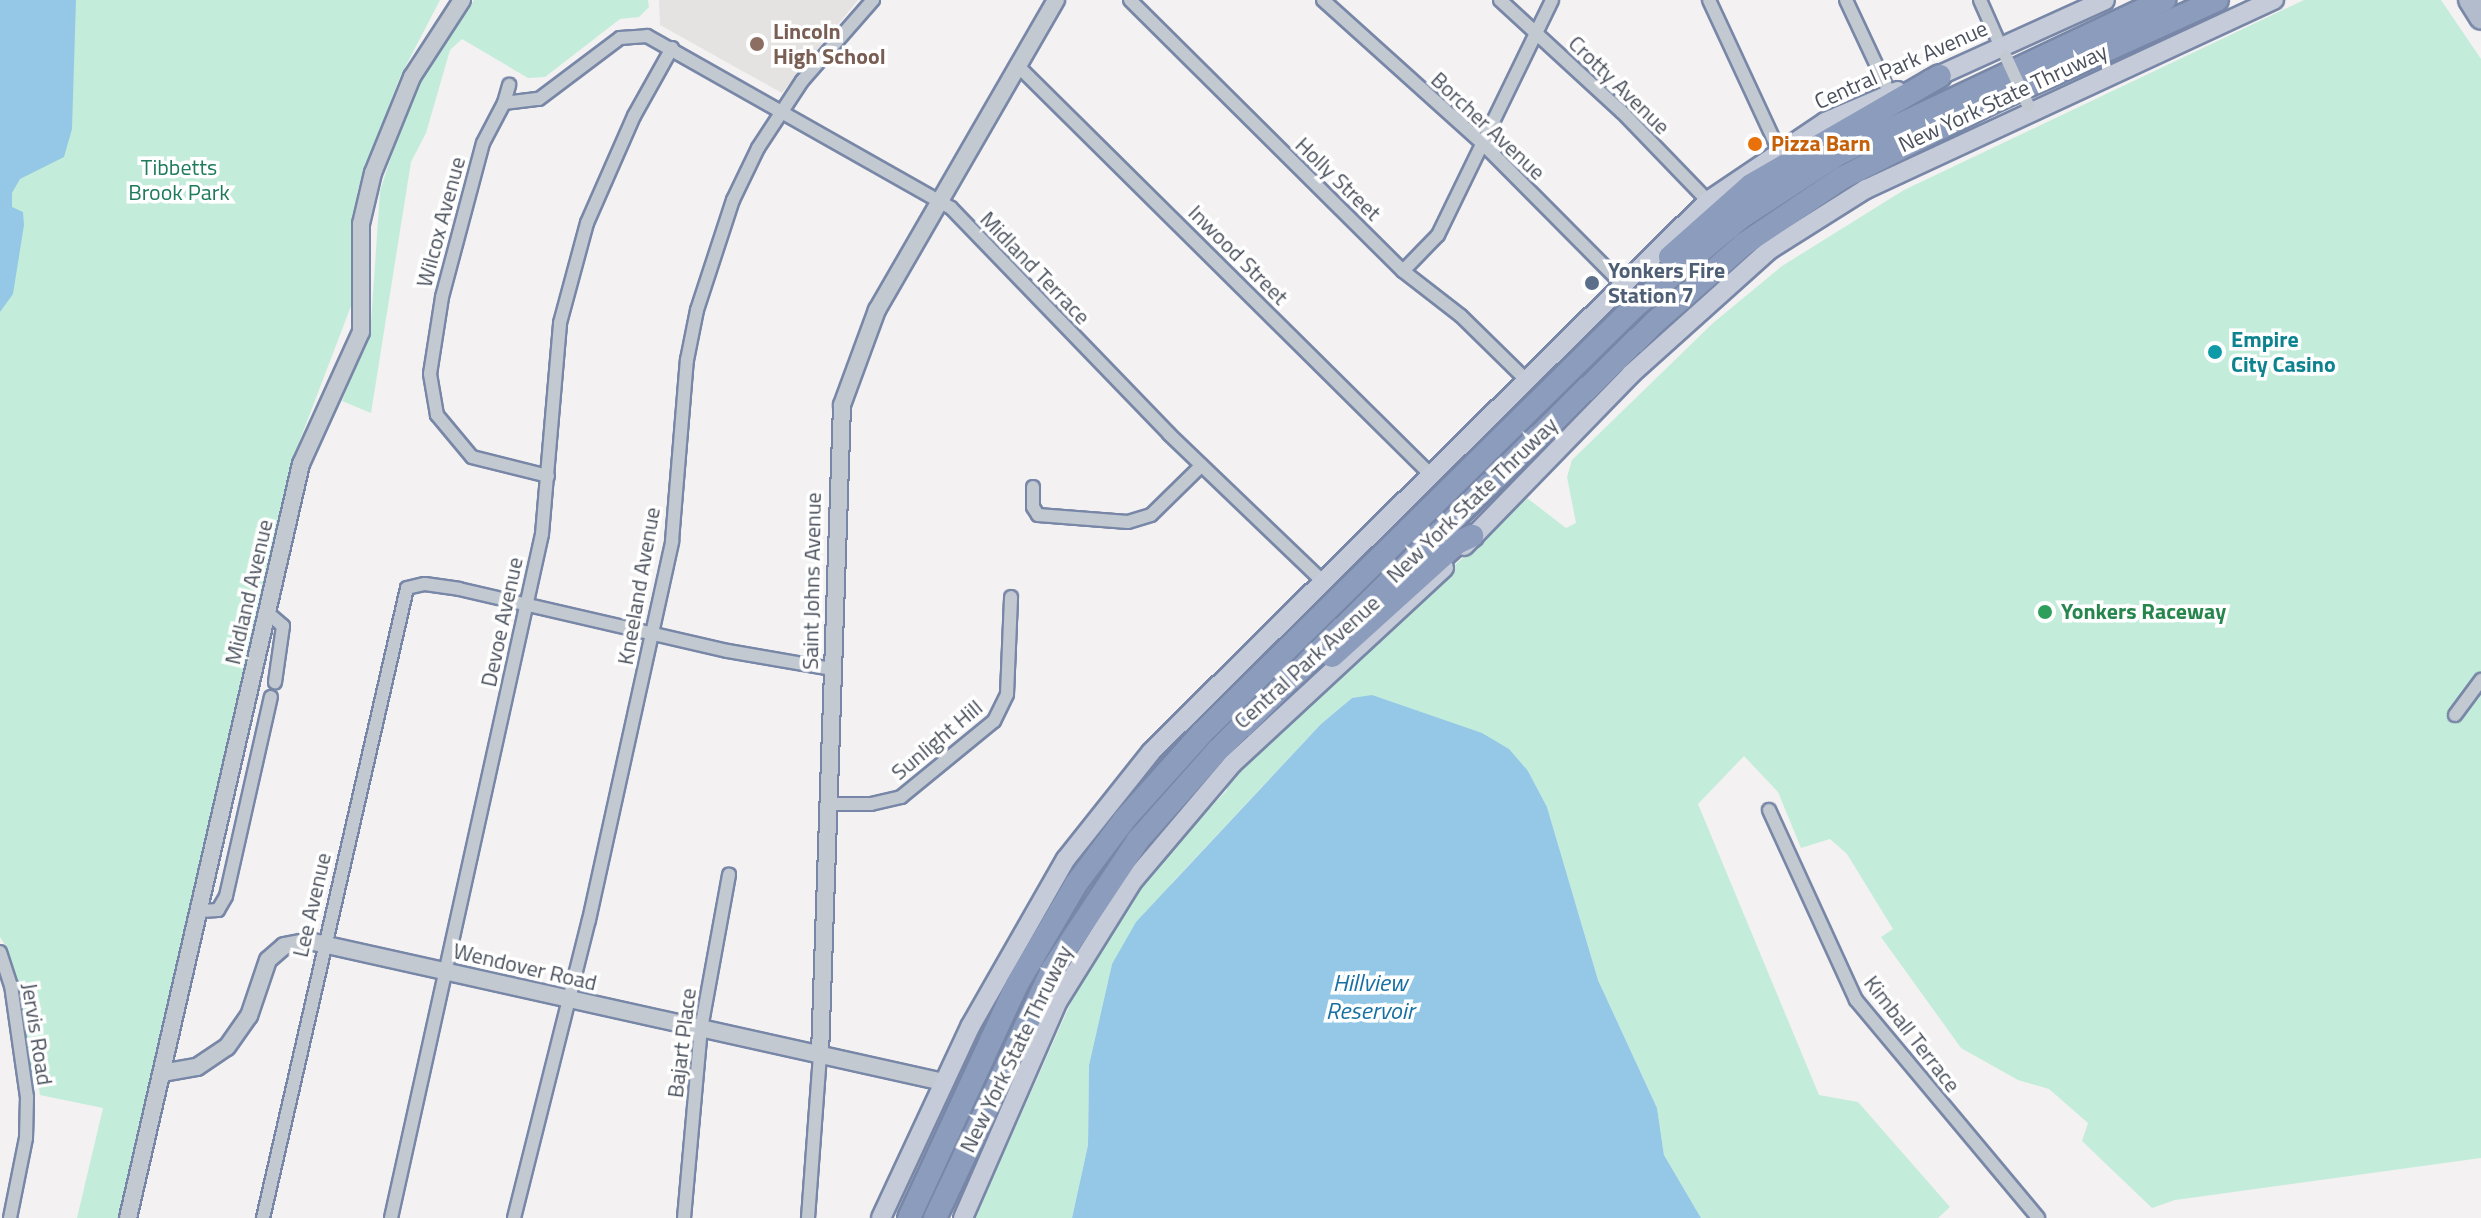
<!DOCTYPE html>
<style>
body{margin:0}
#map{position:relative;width:2481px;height:1218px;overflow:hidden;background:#f3f1f1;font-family:"Titillium Web",sans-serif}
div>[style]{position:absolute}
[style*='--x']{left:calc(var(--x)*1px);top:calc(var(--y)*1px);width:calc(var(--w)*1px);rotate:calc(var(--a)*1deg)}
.education>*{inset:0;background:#e4e3e2}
.green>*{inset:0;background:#c3edda}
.water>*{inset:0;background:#94c8e6}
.roads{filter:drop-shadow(2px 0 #7887a7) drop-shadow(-2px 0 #7887a7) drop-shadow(0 2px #7887a7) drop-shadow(0 -2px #7887a7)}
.minor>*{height:12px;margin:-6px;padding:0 6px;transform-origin:6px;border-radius:6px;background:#c3c9d1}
.tertiary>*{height:16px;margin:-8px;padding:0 8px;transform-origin:8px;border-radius:8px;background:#c3c9d1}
.secondary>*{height:18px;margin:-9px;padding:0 9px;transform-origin:9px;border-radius:9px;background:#c5cbd8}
.primary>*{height:20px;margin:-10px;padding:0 10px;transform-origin:10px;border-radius:10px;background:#b3bccd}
.motorway>*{height:22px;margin:-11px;padding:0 11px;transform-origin:11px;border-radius:11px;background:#8c9cbc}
.minor-bridge>*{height:12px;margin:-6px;padding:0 6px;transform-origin:6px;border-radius:6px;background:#c3c9d1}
.dots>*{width:22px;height:22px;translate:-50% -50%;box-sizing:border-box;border:4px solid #fff;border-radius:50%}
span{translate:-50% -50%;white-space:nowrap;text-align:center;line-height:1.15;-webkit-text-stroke:7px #fff;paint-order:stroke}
.education-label{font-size:22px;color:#785e54;font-weight:700}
.left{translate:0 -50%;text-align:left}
.street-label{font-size:22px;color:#4a515d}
.food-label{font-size:22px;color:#c56008;font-weight:700}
.park-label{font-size:22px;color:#1e7b5b}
.service-label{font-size:22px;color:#4e5e75;font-weight:700}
.culture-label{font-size:22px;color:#0d838f;font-weight:700}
.leisure-label{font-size:22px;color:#27864d;font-weight:700}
.water-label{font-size:24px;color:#1770a3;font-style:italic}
</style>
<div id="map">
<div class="education">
<div style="clip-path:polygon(659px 0,858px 0,782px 93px,660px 25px)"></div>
</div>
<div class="green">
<div style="clip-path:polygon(0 0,440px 0,399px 79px,358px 189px,353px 238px,356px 293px,293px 458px,119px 1218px,77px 1218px,103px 1108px,40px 1095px,38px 1082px,29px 1076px,7px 948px,0 937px)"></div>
<div style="clip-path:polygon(474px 0,648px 0,649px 7px,639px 17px,620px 19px,545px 77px,528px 78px,462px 39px,450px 50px,426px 133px,411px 162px,371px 413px,342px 401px,371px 323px,380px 191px,411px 94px)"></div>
<div style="clip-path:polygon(2304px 0,2441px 0,2481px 59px,2481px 1158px,2175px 1200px,2152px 1208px,2082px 1141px,2088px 1123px,2049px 1089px,2018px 1080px,1961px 1048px,1881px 937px,1893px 929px,1847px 854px,1830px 839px,1801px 848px,1778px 792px,1744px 756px,1698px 804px,1819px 1095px,1858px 1102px,1950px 1207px,1938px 1218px,1701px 1218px,1664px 1155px,1657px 1108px,1598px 980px,1547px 807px,1528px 771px,1352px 698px,1321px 724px,1172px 883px,1112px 964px,1089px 1065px,1088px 1145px,1072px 1218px,975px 1218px,1100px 937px,1192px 814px,1200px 819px,1227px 790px,1223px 781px,1527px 498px,1566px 528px,1576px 523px,1567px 477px,1572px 460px,1713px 323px,1782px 266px,1904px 190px)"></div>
</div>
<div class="water">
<div style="clip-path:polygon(0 0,76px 0,72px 129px,64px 157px,20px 179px,12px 193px,12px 207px,23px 212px,24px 225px,13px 294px,0 312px)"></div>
<div style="clip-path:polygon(1372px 695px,1482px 733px,1509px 749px,1528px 771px,1547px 807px,1598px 980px,1657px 1108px,1664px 1155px,1701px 1218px,1072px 1218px,1088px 1145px,1089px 1065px,1112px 964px,1136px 922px,1321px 724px,1352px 698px)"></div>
</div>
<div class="roads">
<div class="minor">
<div style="--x:1130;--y:0;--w:385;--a:44.8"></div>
<div style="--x:1403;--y:271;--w:73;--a:37.8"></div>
<div style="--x:1461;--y:316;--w:90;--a:44.5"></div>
<div style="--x:1323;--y:0;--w:218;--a:42"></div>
<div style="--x:1485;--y:146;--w:196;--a:45.2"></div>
<div style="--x:1500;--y:0;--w:166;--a:42.6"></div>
<div style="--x:1622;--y:112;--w:124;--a:46"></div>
<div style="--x:1709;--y:0;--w:166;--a:65.1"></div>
<div style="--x:1846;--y:0;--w:104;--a:64.9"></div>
<div style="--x:1980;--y:0;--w:57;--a:66.1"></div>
<div style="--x:1018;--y:66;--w:580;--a:44.72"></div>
<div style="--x:504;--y:103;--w:19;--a:-74"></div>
<div style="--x:1403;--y:271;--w:50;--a:-45.8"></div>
<div style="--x:1438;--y:235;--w:261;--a:-64.1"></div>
<div style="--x:548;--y:476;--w:78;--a:-166"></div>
<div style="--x:472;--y:457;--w:55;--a:-129.8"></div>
<div style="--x:437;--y:415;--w:42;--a:-99.7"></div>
<div style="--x:430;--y:374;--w:78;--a:-81.1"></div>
<div style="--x:442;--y:297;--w:159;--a:-75.1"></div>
<div style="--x:483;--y:143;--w:45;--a:-62.3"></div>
<div style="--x:504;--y:103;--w:35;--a:-7"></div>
<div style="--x:539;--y:99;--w:101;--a:-37"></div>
<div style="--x:620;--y:38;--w:27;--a:-4"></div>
<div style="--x:647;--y:36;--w:349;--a:29.5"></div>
<div style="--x:951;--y:208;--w:314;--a:46"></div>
<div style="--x:1169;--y:434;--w:211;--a:43.8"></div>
<div style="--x:1033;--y:487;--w:20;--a:90"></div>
<div style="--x:1033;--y:507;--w:9;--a:58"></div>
<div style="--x:1038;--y:515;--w:90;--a:4.4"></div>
<div style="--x:1128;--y:522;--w:24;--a:-17"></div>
<div style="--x:1151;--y:515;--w:71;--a:-44.4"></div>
<div style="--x:268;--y:613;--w:20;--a:41"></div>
<div style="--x:283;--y:626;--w:57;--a:98.1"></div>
<div style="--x:2455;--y:715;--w:44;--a:-53.4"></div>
<div style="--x:830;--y:804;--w:41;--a:0"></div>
<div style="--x:871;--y:804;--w:31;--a:-13"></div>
<div style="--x:901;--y:797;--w:120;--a:-39.3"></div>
<div style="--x:994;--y:721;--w:30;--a:-64"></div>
<div style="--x:1007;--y:694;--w:97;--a:-87.6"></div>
<div style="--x:1769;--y:810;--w:209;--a:65.4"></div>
<div style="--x:1856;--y:1000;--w:284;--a:50.1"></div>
<div style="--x:201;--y:911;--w:17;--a:-3"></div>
<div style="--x:218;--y:910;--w:16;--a:-60"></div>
<div style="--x:226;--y:896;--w:204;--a:-77.3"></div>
<div style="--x:0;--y:952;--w:35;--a:72"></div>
<div style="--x:11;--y:985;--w:113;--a:81.9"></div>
<div style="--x:27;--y:1097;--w:41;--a:91.4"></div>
<div style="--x:26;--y:1138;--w:82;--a:101.3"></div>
<div style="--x:263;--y:1218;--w:646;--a:-77.12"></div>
<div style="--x:407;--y:588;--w:18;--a:-13"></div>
<div style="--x:425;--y:584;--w:34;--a:8"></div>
<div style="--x:459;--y:589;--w:276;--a:13"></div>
<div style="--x:728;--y:651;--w:106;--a:9.8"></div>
<div style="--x:391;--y:1218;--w:700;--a:-77.55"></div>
<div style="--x:542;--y:534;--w:212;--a:-85.1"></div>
<div style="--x:560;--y:323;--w:104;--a:-74.9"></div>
<div style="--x:587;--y:223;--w:117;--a:-66.3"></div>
<div style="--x:634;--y:116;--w:78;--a:-60.8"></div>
<div style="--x:514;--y:1218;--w:307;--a:-75.9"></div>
<div style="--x:589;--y:920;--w:388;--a:-77.6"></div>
<div style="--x:672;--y:541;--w:182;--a:-85.3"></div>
<div style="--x:687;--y:360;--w:51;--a:-78.7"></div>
<div style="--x:697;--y:310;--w:116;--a:-71.9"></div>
<div style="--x:733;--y:200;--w:58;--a:-64.3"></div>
<div style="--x:758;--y:148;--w:80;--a:-56.7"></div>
<div style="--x:802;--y:81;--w:108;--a:-48.8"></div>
<div style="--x:684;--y:1218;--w:190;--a:-84.9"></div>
<div style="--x:701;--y:1029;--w:157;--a:-79.7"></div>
<div style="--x:808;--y:1218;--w:163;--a:-85.8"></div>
</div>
<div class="tertiary">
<div style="--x:820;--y:1055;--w:650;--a:-88.06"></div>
<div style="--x:842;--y:405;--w:101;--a:-69.8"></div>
<div style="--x:877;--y:310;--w:358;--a:-60"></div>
<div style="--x:162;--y:1073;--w:36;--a:-10"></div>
<div style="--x:197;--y:1067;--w:36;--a:-34"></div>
<div style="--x:227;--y:1047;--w:38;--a:-55"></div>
<div style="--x:249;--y:1016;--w:59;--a:-71.3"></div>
<div style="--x:268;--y:960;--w:21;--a:-41"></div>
<div style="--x:284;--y:946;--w:25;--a:-11"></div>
<div style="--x:309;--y:941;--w:649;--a:12.54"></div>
<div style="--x:128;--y:1218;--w:774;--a:-77.08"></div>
<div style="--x:301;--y:464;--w:145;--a:-65.6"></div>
<div style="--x:361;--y:332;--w:108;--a:-90"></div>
<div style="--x:361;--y:224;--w:52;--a:-76.8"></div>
<div style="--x:373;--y:173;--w:104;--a:-67.9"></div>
<div style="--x:412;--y:77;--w:92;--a:-57"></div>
</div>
<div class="secondary">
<div style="--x:1929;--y:80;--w:193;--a:-24.4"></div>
<div style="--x:1464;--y:546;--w:240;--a:-45.8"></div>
<div style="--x:1631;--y:374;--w:186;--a:-41.9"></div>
<div style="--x:1769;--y:250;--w:115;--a:-32.2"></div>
<div style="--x:1866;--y:189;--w:450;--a:-24.9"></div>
<div style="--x:881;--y:1218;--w:211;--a:-65"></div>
<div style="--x:970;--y:1027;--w:193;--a:-60.3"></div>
<div style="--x:1066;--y:859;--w:137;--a:-51.5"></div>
<div style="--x:1151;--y:752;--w:783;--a:-44.69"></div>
<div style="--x:1708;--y:201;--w:141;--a:-34"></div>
<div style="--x:1825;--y:122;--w:79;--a:-23"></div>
<div style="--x:963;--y:1218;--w:237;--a:-66.4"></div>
<div style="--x:1058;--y:1001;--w:140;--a:-58.1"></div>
<div style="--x:1132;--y:882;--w:155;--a:-49.7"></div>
<div style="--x:1232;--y:764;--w:289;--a:-42.8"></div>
</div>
<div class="primary">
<div style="--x:2469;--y:0;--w:22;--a:58"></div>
</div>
<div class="motorway">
<div style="--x:1670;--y:257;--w:108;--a:-41.6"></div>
<div style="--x:1751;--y:185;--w:218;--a:-30"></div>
<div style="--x:1332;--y:656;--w:169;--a:-42.1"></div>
<div style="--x:1457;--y:543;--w:17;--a:-25"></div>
<div style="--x:909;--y:1218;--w:255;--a:-65.2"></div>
<div style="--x:1016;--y:986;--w:118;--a:-59.5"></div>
<div style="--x:1076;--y:884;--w:80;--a:-53.1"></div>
<div style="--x:1124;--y:820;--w:117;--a:-48.1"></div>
<div style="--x:1202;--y:733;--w:607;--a:-44.6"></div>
<div style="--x:1634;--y:307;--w:138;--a:-40"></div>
<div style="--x:1740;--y:218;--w:117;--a:-33.1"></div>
<div style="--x:1838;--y:154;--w:361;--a:-25.3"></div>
<div style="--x:935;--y:1218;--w:274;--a:-64.7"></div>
<div style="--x:1052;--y:970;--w:156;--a:-56.5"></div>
<div style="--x:1138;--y:840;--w:119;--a:-48.4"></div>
<div style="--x:1217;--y:751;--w:613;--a:-44.41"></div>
<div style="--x:1655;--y:322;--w:118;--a:-41.2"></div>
<div style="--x:1744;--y:244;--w:118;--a:-34"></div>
<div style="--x:1842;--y:178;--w:166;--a:-26.9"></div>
<div style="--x:1990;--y:103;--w:249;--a:-24.4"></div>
</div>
</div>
<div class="minor-bridge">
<div style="--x:2006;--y:57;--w:53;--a:65.4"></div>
</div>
<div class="dots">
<div style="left:757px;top:44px;background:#8d6e63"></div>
<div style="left:1755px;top:144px;background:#e8710a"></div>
<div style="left:1592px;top:283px;background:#5c6f8a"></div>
<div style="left:2215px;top:352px;background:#0f9aa8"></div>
<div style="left:2045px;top:612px;background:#2e9e5b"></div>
</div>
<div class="education-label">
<span class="left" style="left:773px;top:44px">Lincoln<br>High School</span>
</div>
<div class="street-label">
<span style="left:1901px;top:65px;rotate:-24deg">Central Park Avenue</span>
<span style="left:1619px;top:85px;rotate:44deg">Crotty Avenue</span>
<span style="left:2003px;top:98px;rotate:-25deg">New York State Thruway</span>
<span style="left:1488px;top:126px;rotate:43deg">Borcher Avenue</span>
<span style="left:1338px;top:179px;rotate:44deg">Holly Street</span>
<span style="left:441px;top:222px;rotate:-75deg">Wilcox Avenue</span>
<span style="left:1238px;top:255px;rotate:45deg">Inwood Street</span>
<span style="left:1035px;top:268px;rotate:46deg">Midland Terrace</span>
<span style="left:1472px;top:500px;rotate:-44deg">New York State Thruway</span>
<span style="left:812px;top:581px;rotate:-89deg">Saint Johns Avenue</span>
<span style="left:639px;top:586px;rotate:-80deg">Kneeland Avenue</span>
<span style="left:249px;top:592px;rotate:-77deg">Midland Avenue</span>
<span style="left:502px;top:622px;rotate:-78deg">Devoe Avenue</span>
<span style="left:1307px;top:662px;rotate:-42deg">Central Park Avenue</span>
<span style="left:937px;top:740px;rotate:-40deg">Sunlight Hill</span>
<span style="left:312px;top:905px;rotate:-77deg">Lee Avenue</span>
<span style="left:525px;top:967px;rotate:13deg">Wendover Road</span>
<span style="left:37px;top:1034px;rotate:81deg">Jervis Road</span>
<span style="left:1912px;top:1034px;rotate:52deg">Kimball Terrace</span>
<span style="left:682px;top:1043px;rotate:-83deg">Bajart Place</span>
<span style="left:1016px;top:1049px;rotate:-64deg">New York State Thruway</span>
</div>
<div class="food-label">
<span class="left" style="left:1771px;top:144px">Pizza Barn</span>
</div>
<div class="park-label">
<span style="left:179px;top:180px">Tibbetts<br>Brook Park</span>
</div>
<div class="service-label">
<span class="left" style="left:1608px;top:283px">Yonkers Fire<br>Station 7</span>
</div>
<div class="culture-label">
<span class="left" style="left:2231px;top:352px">Empire<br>City Casino</span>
</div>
<div class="leisure-label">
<span class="left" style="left:2061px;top:612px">Yonkers Raceway</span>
</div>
<div class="water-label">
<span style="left:1370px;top:997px">Hillview<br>Reservoir</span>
</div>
</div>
